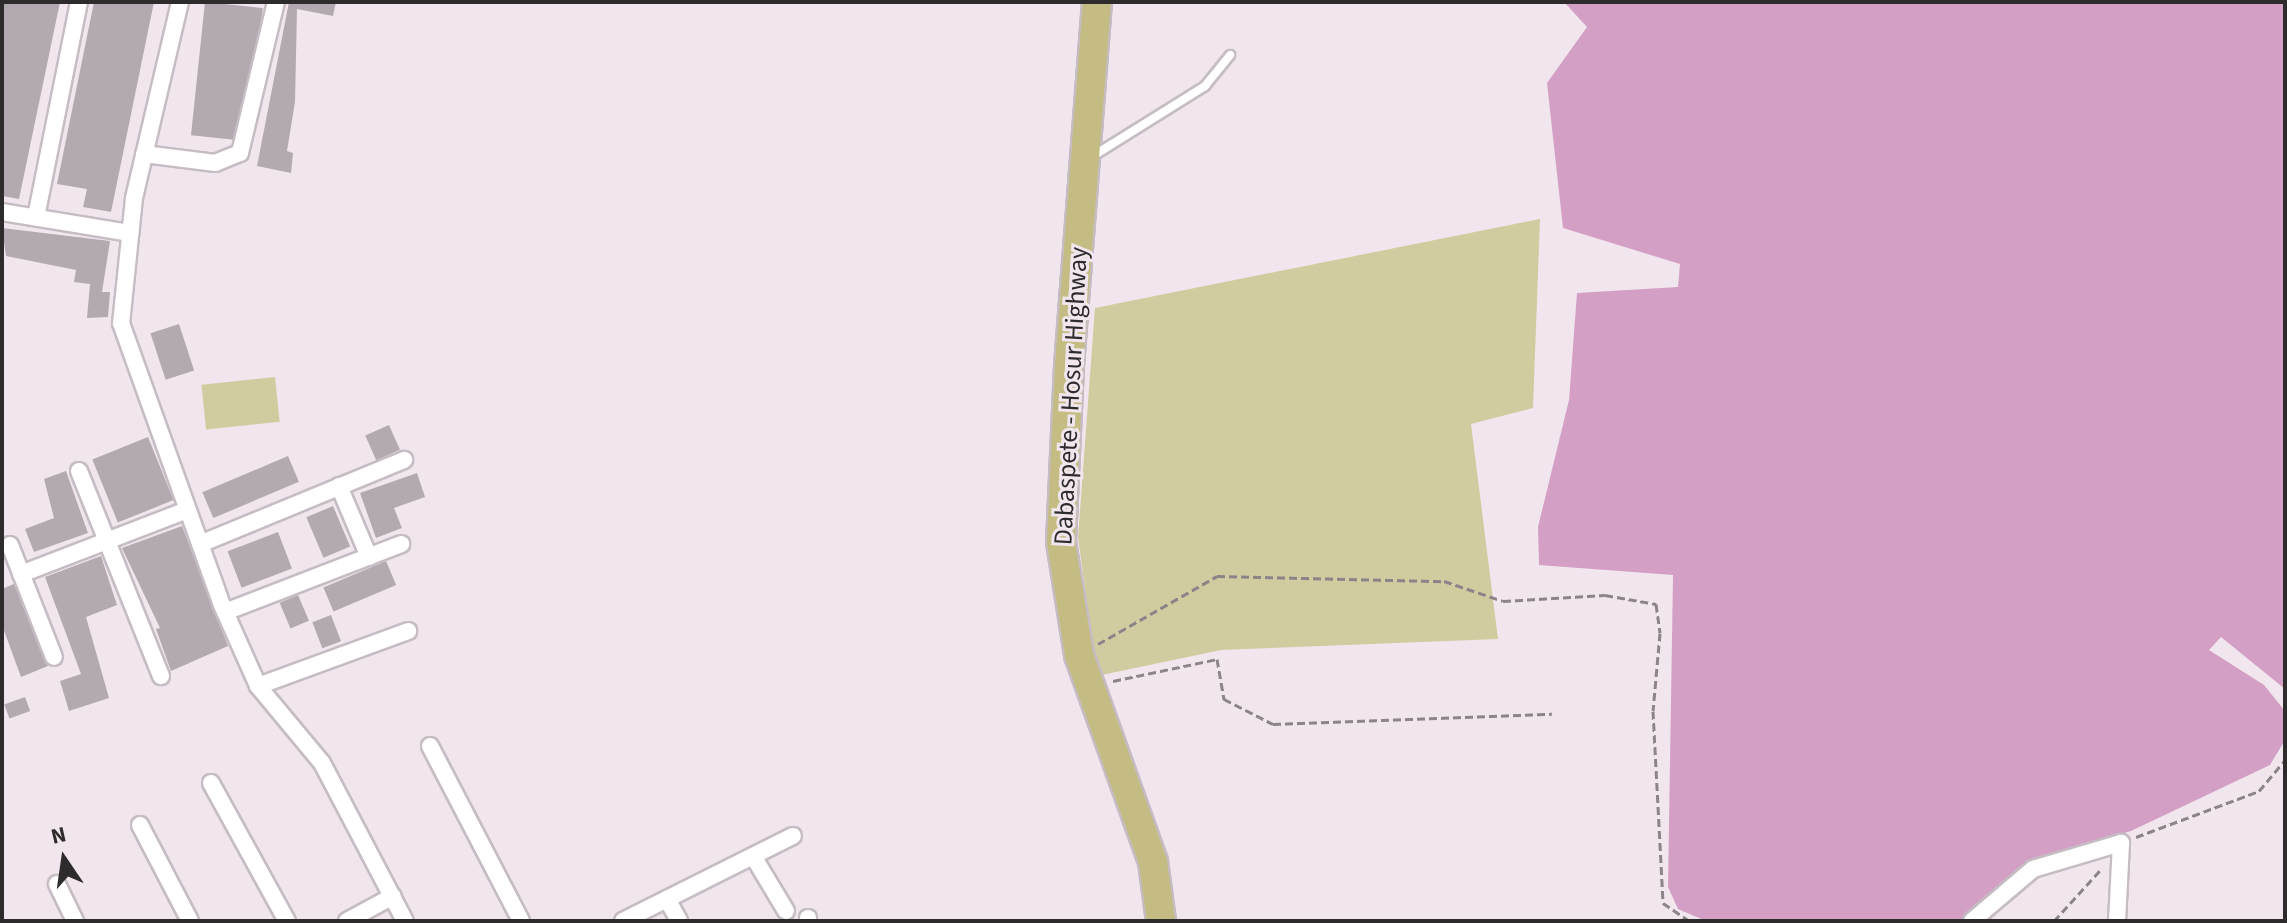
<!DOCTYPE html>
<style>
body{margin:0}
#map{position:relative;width:2287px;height:923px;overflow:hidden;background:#f1e6ed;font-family:"Source Sans 3",sans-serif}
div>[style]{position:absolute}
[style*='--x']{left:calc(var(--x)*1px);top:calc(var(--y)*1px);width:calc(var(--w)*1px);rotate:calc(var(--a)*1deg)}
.green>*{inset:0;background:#d1cba0;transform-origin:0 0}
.water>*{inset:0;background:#d39fc5}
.building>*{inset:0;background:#b3a9b0;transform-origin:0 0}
.path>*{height:3px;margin-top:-1.5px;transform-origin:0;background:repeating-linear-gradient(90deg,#8b8488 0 8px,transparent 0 12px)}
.roads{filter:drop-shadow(2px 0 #c6bcc3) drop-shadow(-2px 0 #c6bcc3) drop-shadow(0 2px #c6bcc3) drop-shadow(0 -2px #c6bcc3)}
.service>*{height:8px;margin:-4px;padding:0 4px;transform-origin:4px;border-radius:4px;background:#fff}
.minor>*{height:16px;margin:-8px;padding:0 8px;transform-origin:8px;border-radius:8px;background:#fff}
.trunk>*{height:28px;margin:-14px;padding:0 14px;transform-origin:14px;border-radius:14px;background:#c4bc83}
span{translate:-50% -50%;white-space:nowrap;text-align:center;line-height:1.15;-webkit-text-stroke:6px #f1e6ed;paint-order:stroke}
.street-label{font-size:26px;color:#2e2b2d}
.frame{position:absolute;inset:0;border:4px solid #2e2b2d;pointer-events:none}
.north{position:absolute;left:24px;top:819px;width:80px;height:80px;-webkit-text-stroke:6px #f1e6ed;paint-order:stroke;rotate:347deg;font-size:22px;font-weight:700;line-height:32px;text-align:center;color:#2e2b2d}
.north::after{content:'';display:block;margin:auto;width:28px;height:36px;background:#2e2b2d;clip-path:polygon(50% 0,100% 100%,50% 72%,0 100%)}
</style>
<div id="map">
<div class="green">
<div style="clip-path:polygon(1540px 219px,1533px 408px,1471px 424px,1498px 639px,1221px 650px,1097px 676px,1078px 537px,1095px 308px)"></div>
<div style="left:275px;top:377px;width:45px;height:74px;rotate:84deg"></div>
</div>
<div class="water">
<div style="clip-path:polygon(1564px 2px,2285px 2px,2285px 689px,2221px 637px,2209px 650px,2264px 685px,2285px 711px,2285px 740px,2270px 765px,2131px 831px,2030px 860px,1963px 921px,1706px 921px,1678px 909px,1668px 887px,1673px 575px,1539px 565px,1538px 527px,1569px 400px,1577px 293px,1678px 287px,1680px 264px,1563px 228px,1547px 83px,1587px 27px)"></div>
</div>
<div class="building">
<div style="clip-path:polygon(2px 2px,60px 2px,19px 199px,2px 196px)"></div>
<div style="clip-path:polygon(94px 2px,154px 2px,111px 212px,83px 207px,87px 189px,57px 184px)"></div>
<div style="left:205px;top:2px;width:58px;height:134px;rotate:6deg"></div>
<div style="clip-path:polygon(289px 2px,336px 2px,333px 16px,297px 9px,295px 102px,287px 151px,293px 153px,291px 173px,257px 166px)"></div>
<div style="clip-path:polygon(2px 228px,110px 241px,102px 292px,110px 292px,108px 317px,87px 318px,90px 284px,74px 282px,76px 270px,6px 256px)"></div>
<div style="left:179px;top:324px;width:49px;height:30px;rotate:72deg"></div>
<div style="left:389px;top:425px;width:27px;height:26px;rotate:66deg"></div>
<div style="left:148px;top:437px;width:68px;height:60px;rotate:68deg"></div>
<div style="left:288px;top:456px;width:28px;height:93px;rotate:67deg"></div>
<div style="clip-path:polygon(66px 471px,88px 533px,34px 552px,25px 529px,54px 518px,44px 479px)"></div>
<div style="clip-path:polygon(417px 473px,425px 497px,394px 508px,402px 528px,376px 538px,360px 493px)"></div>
<div style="left:333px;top:506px;width:44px;height:29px;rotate:67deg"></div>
<div style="clip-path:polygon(182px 526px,228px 646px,171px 671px,156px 629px,160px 628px,122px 548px)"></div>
<div style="left:278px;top:532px;width:39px;height:54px;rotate:69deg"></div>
<div style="clip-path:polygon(101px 556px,117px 605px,86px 617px,109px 698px,69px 711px,60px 681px,81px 674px,45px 577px)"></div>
<div style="left:386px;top:561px;width:26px;height:68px;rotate:67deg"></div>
<div style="clip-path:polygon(14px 584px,48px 666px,21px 677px,2px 625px,2px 589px)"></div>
<div style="left:298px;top:595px;width:28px;height:20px;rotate:67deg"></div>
<div style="left:331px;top:615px;width:28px;height:20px;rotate:69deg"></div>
<div style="left:25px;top:697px;width:15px;height:22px;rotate:70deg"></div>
</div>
<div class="path">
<div style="--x:1098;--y:644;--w:137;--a:-29.7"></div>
<div style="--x:1217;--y:576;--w:227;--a:1.3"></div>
<div style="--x:1444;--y:581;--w:62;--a:18.7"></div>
<div style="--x:1503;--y:601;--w:102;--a:-3.4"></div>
<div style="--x:1605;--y:595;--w:52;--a:10"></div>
<div style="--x:1656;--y:604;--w:29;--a:82"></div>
<div style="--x:1660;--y:633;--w:78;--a:95.1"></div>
<div style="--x:1653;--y:711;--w:192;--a:87"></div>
<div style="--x:1663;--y:903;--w:32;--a:34"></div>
<div style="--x:1113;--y:681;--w:106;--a:-11.9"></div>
<div style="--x:1217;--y:659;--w:41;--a:80.1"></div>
<div style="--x:1224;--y:699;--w:55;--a:27"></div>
<div style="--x:1273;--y:724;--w:279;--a:-2.1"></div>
<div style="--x:2136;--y:837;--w:131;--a:-20.5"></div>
<div style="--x:2259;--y:791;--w:40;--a:-50"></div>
<div style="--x:2054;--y:921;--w:72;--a:-47.8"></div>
</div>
<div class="roads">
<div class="service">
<div style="--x:1093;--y:156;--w:132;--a:-32"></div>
<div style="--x:1205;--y:86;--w:40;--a:-51"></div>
</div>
<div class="minor">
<div style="--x:180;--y:2;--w:201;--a:103.2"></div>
<div style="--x:134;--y:198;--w:126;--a:95.9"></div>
<div style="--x:121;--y:323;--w:300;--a:70.3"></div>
<div style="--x:222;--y:605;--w:89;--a:66"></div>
<div style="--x:258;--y:686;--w:100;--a:50.3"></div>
<div style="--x:322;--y:763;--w:178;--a:62.3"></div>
<div style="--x:144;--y:154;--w:72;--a:7.2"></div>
<div style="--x:215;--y:163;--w:27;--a:-22"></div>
<div style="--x:240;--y:153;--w:155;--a:-76.6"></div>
<div style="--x:2;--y:212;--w:130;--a:9.3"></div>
<div style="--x:36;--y:217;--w:219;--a:-78.7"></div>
<div style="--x:79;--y:471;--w:221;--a:68.2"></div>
<div style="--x:339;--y:486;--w:77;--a:67.1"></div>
<div style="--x:200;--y:544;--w:221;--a:-22.4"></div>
<div style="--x:10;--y:545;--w:120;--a:68.6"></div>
<div style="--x:21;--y:574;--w:178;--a:-21.1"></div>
<div style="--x:225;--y:612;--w:189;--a:-21.1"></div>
<div style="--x:258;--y:686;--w:160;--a:-20.1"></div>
<div style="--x:430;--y:746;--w:197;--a:62.5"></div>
<div style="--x:211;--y:783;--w:158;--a:61.2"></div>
<div style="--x:140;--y:825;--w:108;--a:62.5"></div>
<div style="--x:753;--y:856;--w:64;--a:59"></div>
<div style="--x:57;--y:884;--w:41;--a:64.1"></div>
<div style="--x:667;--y:899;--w:25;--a:61"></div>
<div style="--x:808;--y:918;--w:3;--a:90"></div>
<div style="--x:347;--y:921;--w:52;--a:-28.5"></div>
<div style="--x:623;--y:921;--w:190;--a:-26.6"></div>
<div style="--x:1972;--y:921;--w:80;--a:-40.4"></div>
<div style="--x:2033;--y:869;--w:92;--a:-16.5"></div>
<div style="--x:2121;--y:843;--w:78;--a:92.9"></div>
</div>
<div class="trunk">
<div style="--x:1097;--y:2;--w:365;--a:94.4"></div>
<div style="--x:1069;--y:366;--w:176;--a:92.6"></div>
<div style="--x:1061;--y:542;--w:114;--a:80.9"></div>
<div style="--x:1079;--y:655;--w:220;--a:70.3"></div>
<div style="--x:1153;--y:862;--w:60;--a:82.3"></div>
</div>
</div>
<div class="street-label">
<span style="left:1071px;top:396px;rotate:-87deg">Dabaspete - Hosur Highway</span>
</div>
<div class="frame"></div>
<div class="north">N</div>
</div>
